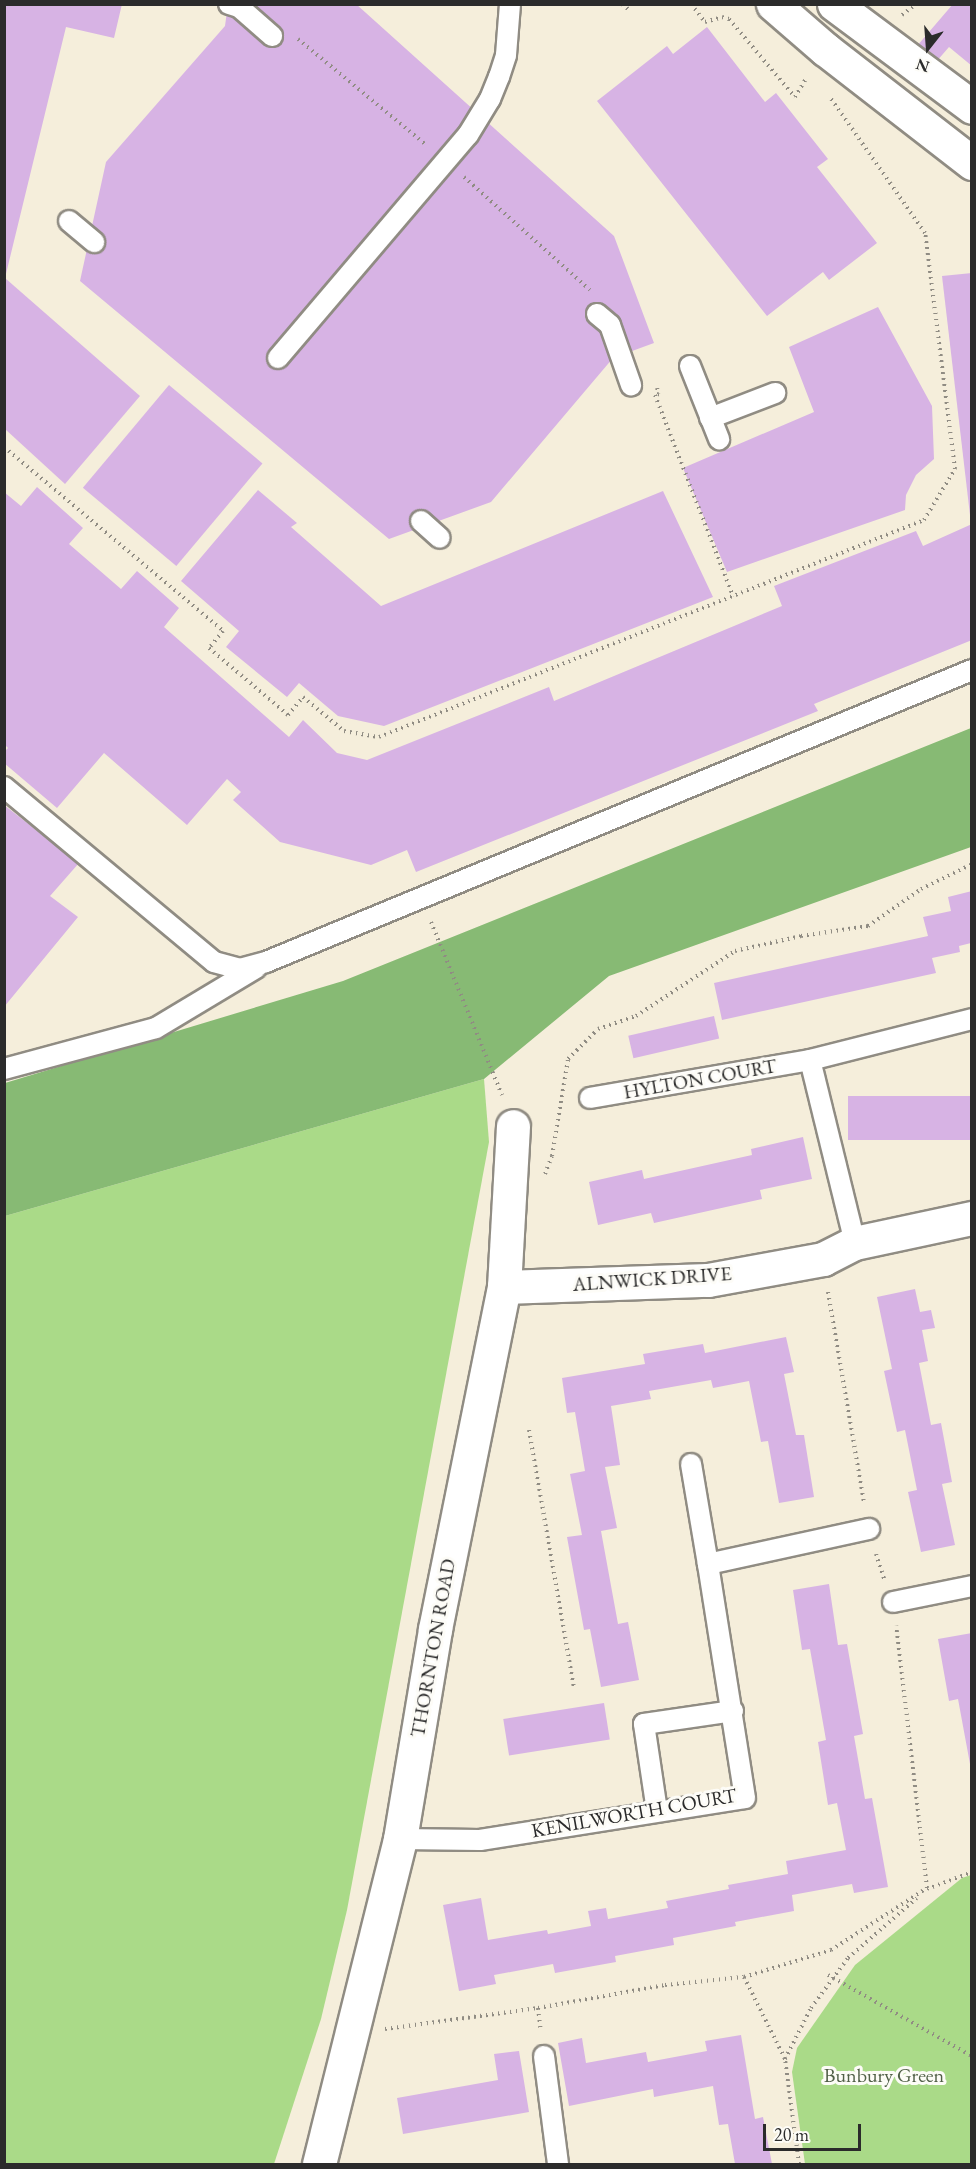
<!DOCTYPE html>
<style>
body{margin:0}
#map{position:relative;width:976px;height:2169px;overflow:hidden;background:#f5eedb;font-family:"EB Garamond",serif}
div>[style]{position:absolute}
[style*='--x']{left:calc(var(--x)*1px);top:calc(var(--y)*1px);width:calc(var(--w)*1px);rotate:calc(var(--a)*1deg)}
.green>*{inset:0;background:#aada88}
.forest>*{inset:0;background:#87ba74}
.building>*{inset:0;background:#d7b3e4;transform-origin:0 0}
.path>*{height:4px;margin-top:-2px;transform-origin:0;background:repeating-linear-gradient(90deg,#908c83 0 1.5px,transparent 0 6px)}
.roads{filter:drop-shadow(2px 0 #908c83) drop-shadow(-2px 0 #908c83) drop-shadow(0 2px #908c83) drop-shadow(0 -2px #908c83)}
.lane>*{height:20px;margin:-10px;padding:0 10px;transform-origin:10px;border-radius:10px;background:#fff}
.street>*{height:33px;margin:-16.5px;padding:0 16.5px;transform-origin:16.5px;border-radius:16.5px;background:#fff}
span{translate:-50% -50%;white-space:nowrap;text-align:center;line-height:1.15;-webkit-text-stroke:6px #fdfcf7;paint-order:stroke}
.street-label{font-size:20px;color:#2b2b2b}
.park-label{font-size:20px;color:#516047}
.frame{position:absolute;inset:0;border:6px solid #2b2b2b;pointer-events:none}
.north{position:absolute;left:898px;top:18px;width:60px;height:60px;-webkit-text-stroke:4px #fdfcf7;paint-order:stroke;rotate:197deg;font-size:16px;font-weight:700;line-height:24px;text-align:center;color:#2b2b2b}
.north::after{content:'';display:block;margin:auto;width:21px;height:27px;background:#2b2b2b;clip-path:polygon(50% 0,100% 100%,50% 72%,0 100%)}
.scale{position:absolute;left:763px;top:2124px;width:98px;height:27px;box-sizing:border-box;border:3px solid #2b2b2b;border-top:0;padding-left:8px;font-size:18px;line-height:21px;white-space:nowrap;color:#2b2b2b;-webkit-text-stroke:4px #fdfcf7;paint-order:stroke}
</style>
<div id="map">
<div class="green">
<div style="clip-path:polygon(484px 1079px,489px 1142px,347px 1910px,321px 2019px,274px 2164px,5px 2164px,5px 1216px)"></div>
<div style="clip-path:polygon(971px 1875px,971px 2164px,805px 2164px,792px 2072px,797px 2048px,855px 1965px,962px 1878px)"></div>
</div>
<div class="forest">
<div style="clip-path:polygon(971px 728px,971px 847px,609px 976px,484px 1079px,5px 1216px,5px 1083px,343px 981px)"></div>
</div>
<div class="building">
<div style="clip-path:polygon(4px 4px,122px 4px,114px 38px,66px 27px,5px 278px)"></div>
<div style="clip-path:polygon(228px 4px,356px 4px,614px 236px,654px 343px,613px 358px,491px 502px,389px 539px,80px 281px,106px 162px,225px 26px)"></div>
<div style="clip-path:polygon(953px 4px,972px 4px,972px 66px,949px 47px,936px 62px,917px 46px)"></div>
<div style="clip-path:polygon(707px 27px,765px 102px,776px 93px,828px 159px,817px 167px,877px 243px,829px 280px,823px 272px,767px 316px,597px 101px,667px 46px,673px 54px)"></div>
<div style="clip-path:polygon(972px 273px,972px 515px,970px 515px,942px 276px)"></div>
<div style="clip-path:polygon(5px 278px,140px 396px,65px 484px,5px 429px)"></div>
<div style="clip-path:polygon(878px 307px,932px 406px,934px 459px,916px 475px,906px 495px,905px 510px,727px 572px,683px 468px,814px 412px,789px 347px)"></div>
<div style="left:169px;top:385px;width:122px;height:134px;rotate:40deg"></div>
<div style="clip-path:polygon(37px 487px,83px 528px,69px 544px,121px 589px,137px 571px,179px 608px,164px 627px,289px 737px,303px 720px,337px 753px,367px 760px,549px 687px,554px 701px,782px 606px,774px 586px,916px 531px,923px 546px,972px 524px,972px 640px,814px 704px,818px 711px,416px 872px,407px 850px,371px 865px,280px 842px,233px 800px,241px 792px,227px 779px,187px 825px,104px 753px,57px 808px,4px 763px,4px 752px,8px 748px,4px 744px,4px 492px,21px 506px)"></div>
<div style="clip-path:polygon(258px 490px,297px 523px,291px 527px,381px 606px,663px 491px,713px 597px,384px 726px,338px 716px,299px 683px,287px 697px,226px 647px,239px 631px,181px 581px)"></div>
<div style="clip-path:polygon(4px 805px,79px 863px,50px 896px,78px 917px,4px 1007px)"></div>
<div style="clip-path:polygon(972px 891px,971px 943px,959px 946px,960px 952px,932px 958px,936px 973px,722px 1020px,714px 983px,928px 936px,923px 917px,951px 911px,948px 897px)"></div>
<div style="left:714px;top:1016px;width:23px;height:88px;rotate:77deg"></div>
<div style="left:972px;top:1096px;width:44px;height:124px;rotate:90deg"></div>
<div style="clip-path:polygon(803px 1137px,812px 1179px,760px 1190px,762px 1199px,654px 1223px,651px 1213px,598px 1225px,589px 1182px,642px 1170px,644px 1179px,752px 1155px,751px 1149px)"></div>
<div style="clip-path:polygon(915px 1289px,920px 1312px,931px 1310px,935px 1328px,922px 1330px,928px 1361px,919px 1363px,931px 1425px,941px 1423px,952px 1482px,942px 1484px,955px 1545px,921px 1552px,908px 1492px,917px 1490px,905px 1430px,897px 1432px,884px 1371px,892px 1369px,877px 1297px)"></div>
<div style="clip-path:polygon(786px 1337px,794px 1372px,784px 1374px,796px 1435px,804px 1435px,814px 1497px,779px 1503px,768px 1441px,761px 1442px,749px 1381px,713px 1388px,711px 1380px,649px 1391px,651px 1399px,611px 1406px,620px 1465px,605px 1467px,617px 1528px,601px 1531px,618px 1624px,628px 1622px,639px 1680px,601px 1687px,590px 1629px,584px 1630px,567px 1537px,582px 1535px,570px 1474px,585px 1471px,575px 1412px,567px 1413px,562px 1378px,645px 1364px,643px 1354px,703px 1344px,705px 1353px)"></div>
<div style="clip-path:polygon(829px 1584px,838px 1645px,847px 1644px,863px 1734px,854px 1736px,865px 1799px,872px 1798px,888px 1887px,854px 1893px,852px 1884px,792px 1895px,794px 1911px,735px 1922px,736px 1926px,673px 1938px,674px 1945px,615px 1956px,616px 1962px,555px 1973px,553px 1964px,494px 1975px,496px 1984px,459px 1991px,443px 1905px,481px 1898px,488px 1940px,547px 1930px,548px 1934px,591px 1926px,588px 1911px,606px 1908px,608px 1919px,668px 1908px,666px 1901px,729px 1889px,728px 1885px,788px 1874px,786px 1861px,846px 1850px,837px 1803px,828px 1805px,818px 1742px,826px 1740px,810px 1649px,802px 1650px,793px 1590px)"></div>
<div style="clip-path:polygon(972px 1633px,972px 1764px,970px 1764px,958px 1699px,949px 1701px,938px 1639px)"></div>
<div style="left:604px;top:1703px;width:37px;height:102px;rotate:81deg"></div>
<div style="clip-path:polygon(741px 2035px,755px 2119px,763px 2117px,772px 2164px,735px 2164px,728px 2124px,719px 2125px,713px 2086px,654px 2097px,653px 2089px,569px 2106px,558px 2043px,582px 2038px,586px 2063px,646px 2052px,648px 2062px,707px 2051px,705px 2041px)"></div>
<div style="clip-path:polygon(519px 2051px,529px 2112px,403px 2134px,397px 2098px,498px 2080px,494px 2054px)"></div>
</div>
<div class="path">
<div style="--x:622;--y:4;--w:8;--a:40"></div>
<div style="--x:691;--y:4;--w:23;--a:52"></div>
<div style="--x:705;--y:22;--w:18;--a:-16"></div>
<div style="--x:722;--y:17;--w:7;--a:16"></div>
<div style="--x:729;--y:19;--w:102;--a:49.8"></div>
<div style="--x:795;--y:97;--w:23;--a:-59"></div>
<div style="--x:902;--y:15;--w:18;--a:-38"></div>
<div style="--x:298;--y:39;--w:166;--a:39.6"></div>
<div style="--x:464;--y:177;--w:169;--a:41.9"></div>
<div style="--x:657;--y:388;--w:6;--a:72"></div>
<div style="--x:659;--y:394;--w:4;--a:166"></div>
<div style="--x:655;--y:395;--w:216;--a:68.8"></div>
<div style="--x:4;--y:447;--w:286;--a:40"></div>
<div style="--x:223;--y:631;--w:22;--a:129"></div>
<div style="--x:209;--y:648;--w:104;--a:40.3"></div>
<div style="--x:288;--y:715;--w:23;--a:-50"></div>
<div style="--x:303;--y:697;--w:53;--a:39.7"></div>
<div style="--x:344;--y:731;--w:36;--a:10"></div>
<div style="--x:379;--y:737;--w:587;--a:-21.71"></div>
<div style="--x:924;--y:520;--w:60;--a:-58.7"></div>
<div style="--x:955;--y:469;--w:238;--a:-97.2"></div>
<div style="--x:925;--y:233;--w:167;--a:-125"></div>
<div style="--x:431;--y:922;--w:187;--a:67.7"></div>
<div style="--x:545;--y:1174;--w:19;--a:-69"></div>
<div style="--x:552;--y:1156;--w:98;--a:-80.6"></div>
<div style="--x:568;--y:1059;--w:42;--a:-45"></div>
<div style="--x:598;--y:1029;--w:40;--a:-18.9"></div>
<div style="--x:636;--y:1016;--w:118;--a:-33.3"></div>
<div style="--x:735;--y:951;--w:68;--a:-12.8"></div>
<div style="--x:801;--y:936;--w:68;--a:-8.5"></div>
<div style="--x:868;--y:926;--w:65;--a:-34.9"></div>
<div style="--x:921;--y:889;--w:57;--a:-26.1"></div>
<div style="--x:828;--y:1292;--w:214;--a:80.3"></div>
<div style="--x:529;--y:1430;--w:261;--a:80.1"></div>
<div style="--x:876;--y:1554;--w:26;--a:72"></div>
<div style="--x:927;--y:1889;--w:48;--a:-20.7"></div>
<div style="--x:828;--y:1975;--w:165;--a:29.4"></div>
<div style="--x:744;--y:1977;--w:92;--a:63.4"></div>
<div style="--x:538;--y:2008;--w:23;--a:83"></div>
<div style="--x:385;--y:2029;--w:154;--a:-7.8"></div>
<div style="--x:538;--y:2008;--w:129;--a:-10.3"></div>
<div style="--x:665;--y:1985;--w:79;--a:-5.8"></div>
<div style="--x:744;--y:1977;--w:91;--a:-17.2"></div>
<div style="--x:831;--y:1950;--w:114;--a:-32.9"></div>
<div style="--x:927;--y:1888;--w:264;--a:-96.7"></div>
<div style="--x:799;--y:2164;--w:106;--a:-97.6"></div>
<div style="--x:785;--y:2059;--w:57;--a:-63"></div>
<div style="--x:811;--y:2008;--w:62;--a:-53.5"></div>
<div style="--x:848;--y:1958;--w:91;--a:-41"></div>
</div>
<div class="roads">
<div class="lane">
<div style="--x:229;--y:4;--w:10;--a:17"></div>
<div style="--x:239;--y:7;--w:44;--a:41.3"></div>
<div style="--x:69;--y:221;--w:33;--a:40"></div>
<div style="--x:597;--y:314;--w:17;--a:40"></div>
<div style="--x:610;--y:325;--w:64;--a:70.7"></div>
<div style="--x:278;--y:358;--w:293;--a:-49.6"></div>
<div style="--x:468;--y:135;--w:42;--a:-58.6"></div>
<div style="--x:490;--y:99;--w:24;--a:-68"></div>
<div style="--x:499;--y:77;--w:23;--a:-72"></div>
<div style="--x:506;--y:55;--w:51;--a:-85.5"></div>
<div style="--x:690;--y:366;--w:79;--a:68.3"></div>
<div style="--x:710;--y:418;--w:70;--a:-21"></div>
<div style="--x:421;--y:521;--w:25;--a:42"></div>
<div style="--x:4;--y:787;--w:273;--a:39.8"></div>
<div style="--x:214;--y:962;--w:27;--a:15"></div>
<div style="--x:240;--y:969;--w:27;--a:-15"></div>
<div style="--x:266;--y:962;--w:764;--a:-22.47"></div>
<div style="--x:4;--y:1069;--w:157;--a:-15.1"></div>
<div style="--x:156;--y:1028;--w:117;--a:-31"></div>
<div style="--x:590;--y:1098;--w:223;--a:-9.8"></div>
<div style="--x:855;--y:1243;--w:188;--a:-103.8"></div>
<div style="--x:810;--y:1060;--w:167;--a:-14.2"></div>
<div style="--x:691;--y:1464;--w:101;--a:80.4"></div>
<div style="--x:893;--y:1602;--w:81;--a:-11.4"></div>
<div style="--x:657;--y:1811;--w:88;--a:-98.5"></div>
<div style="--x:644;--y:1724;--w:90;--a:-8.3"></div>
<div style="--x:400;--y:1839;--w:80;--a:0.7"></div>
<div style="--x:480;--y:1840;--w:268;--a:-9"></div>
<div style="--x:745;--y:1798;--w:237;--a:-99"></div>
<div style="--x:708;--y:1564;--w:165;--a:-12.3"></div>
<div style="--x:544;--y:2056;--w:109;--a:82.6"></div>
</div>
<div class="street">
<div style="--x:773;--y:4;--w:69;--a:40.9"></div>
<div style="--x:825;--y:49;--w:186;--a:37.8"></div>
<div style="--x:834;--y:4;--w:172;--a:36.7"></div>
<div style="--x:504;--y:1287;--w:204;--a:-2"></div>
<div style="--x:708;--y:1280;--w:117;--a:-10.3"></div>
<div style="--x:823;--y:1259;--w:36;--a:-27"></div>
<div style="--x:855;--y:1243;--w:120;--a:-12.1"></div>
<div style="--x:319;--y:2164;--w:335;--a:-76"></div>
<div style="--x:400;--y:1839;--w:213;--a:-80.5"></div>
<div style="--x:435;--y:1629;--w:349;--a:-78.6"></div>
<div style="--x:504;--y:1287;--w:161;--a:-86.8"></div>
</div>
</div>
<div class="street-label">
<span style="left:700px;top:1079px;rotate:-10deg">HYLTON COURT</span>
<span style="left:652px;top:1279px;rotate:-4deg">ALNWICK DRIVE</span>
<span style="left:433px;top:1648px;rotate:-80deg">THORNTON ROAD</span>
<span style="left:634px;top:1813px;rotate:-10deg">KENILWORTH COURT</span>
</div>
<div class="park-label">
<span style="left:884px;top:2075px">Bunbury Green</span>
</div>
<div class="frame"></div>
<div class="north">N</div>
<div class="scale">20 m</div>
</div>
